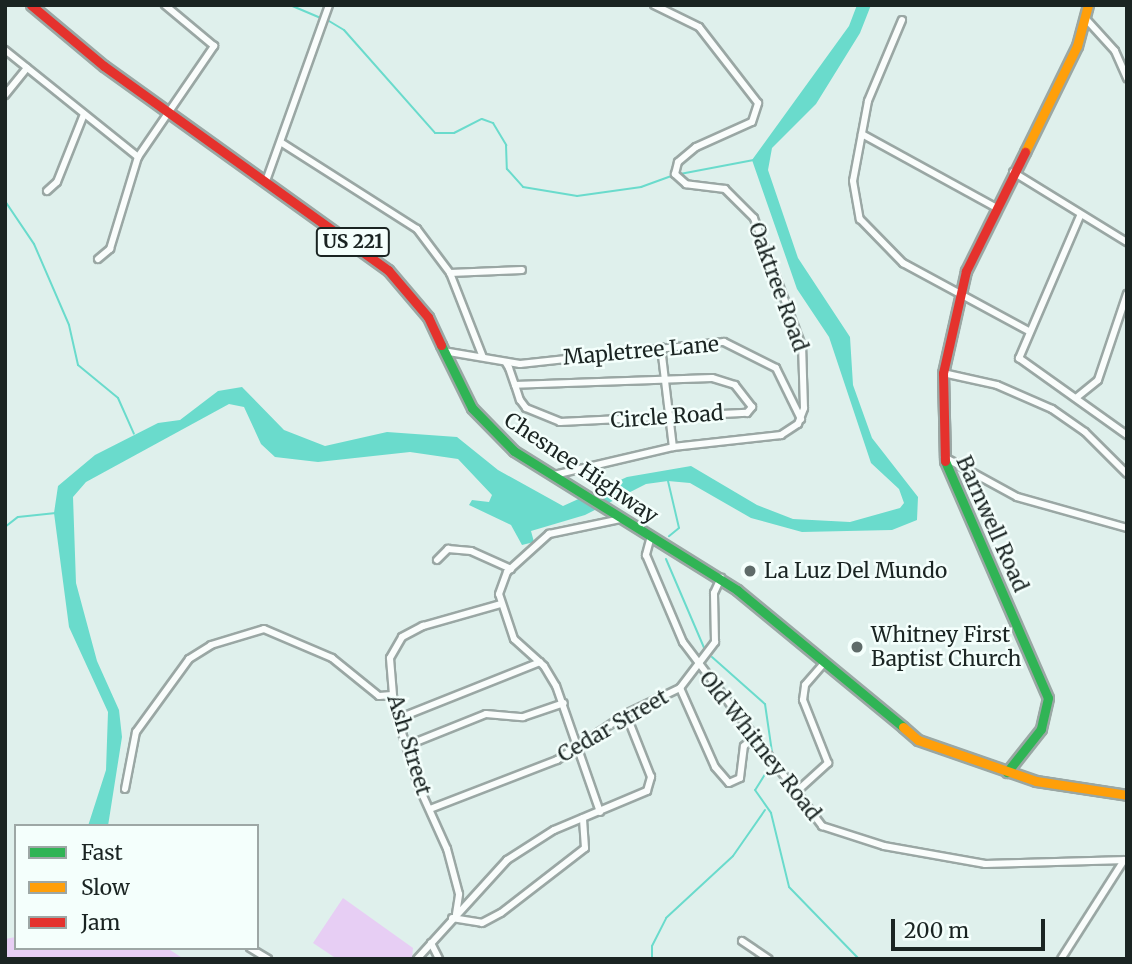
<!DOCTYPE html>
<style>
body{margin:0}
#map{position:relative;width:1132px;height:964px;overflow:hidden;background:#dff0ec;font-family:Merriweather,serif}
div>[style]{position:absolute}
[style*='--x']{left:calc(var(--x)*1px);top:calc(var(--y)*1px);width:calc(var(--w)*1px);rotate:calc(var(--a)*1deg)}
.green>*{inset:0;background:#e7cef4}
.water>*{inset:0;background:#6adbcc}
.stream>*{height:2px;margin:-1px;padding:0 1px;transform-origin:1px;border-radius:1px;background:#6adbcc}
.roads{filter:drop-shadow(2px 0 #9aa7a4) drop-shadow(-2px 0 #9aa7a4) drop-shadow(0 2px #9aa7a4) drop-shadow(0 -2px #9aa7a4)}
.street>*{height:6px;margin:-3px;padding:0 3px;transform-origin:3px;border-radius:3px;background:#fafdfc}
.fast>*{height:9px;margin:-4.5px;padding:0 4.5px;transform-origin:4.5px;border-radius:4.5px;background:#30b455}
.slow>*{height:9px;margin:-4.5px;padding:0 4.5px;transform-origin:4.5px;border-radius:4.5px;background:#ff9f0a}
.jam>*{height:9px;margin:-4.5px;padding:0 4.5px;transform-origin:4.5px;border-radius:4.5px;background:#e5322d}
.dots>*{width:19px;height:19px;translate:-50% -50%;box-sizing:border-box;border:4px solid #f4fffc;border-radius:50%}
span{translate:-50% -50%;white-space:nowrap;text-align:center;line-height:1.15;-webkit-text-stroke:5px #f4fffc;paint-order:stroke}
.shield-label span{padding:2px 5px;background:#f4fffc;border:2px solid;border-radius:5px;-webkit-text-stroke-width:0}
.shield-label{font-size:19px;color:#1a2422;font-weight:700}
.street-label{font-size:21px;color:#1a2422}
.poi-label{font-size:21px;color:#1a2422}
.left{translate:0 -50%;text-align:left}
.frame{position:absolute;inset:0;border:7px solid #1a2422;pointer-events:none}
.legend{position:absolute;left:14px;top:824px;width:245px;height:126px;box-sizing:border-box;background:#f4fffc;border:2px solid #9da7a5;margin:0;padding:9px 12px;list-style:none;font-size:21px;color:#1a2422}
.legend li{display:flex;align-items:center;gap:14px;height:35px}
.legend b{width:35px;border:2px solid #9da7a5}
.scale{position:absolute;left:891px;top:919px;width:154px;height:32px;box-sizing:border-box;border:4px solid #1a2422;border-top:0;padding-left:9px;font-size:21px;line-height:24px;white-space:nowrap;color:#1a2422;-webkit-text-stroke:5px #f4fffc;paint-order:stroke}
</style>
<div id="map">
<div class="green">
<div style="clip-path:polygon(343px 898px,413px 948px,412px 959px,337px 959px,313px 943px)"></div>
<div style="clip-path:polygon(16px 937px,16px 948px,167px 948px,184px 959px,5px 959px,5px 939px)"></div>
</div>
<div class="water">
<div style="clip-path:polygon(857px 5px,871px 5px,860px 33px,816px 104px,772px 148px,768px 170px,798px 258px,850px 337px,853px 385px,872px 438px,918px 497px,917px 520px,892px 530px,802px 532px,751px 518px,690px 483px,668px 481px,646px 484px,585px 515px,531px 531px,534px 542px,522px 545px,511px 525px,469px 505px,472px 500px,489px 502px,492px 495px,458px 459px,410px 452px,318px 462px,275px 457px,261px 444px,244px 407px,229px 404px,86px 482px,73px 497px,76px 583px,97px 661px,119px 710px,122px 737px,108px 826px,88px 826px,106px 770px,108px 712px,69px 627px,54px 513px,58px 486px,95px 455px,158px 423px,180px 420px,218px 391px,242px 387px,284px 430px,325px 446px,387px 432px,457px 437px,498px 470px,563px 506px,627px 477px,691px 466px,757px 505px,793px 519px,850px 522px,900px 508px,904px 503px,899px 489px,871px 463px,829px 337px,797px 289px,752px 160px,849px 26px)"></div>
</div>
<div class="stream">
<div style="--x:290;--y:5;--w:34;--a:23"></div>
<div style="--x:329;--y:21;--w:17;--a:31"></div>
<div style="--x:344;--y:30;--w:137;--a:48.5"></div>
<div style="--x:435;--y:133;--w:19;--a:0"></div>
<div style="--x:454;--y:133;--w:31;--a:-27"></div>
<div style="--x:482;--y:119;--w:12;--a:20"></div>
<div style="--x:493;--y:123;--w:26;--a:59"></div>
<div style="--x:506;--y:145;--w:24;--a:88"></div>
<div style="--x:507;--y:169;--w:24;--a:48"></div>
<div style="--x:523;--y:187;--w:55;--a:9.5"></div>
<div style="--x:577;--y:196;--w:65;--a:-8"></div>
<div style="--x:641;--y:187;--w:33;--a:-20"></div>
<div style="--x:680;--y:174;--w:75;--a:-10.7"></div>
<div style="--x:5;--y:201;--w:52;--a:56"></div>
<div style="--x:34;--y:244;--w:88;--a:66.6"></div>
<div style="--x:69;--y:325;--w:41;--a:77.3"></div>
<div style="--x:78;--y:365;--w:52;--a:39.5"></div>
<div style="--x:118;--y:398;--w:39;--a:66"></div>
<div style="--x:668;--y:481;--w:48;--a:76.8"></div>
<div style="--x:679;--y:528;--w:13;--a:141"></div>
<div style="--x:5;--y:527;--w:16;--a:-38"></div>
<div style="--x:18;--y:517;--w:38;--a:-6"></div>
<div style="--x:666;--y:559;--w:99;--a:66.8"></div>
<div style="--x:712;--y:657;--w:71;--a:41.6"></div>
<div style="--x:765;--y:704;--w:56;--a:81.7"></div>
<div style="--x:767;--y:771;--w:22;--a:122"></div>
<div style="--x:755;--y:790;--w:28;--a:55"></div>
<div style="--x:771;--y:813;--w:76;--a:76.3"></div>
<div style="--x:789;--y:887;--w:100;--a:45.8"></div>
<div style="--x:652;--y:959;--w:13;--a:-90"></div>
<div style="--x:652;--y:946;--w:31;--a:-63"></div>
<div style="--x:666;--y:918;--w:91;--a:-42.8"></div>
<div style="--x:733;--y:856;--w:56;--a:-55.2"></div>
</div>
<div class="roads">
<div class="street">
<div style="--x:1086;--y:19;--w:43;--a:47.8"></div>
<div style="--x:1115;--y:51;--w:30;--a:66"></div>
<div style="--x:902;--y:20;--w:88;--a:112.8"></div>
<div style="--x:868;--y:101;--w:81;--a:100.6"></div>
<div style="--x:853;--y:181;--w:39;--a:80"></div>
<div style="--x:860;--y:219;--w:62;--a:45.7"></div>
<div style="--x:903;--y:263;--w:143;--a:28.4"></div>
<div style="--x:5;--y:50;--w:171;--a:38.8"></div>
<div style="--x:5;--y:95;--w:35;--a:-51"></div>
<div style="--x:862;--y:134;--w:152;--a:28.8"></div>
<div style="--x:282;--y:143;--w:160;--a:32.5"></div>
<div style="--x:417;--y:229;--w:55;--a:53.1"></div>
<div style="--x:450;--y:273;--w:90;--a:68.6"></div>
<div style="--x:1013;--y:172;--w:134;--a:31.6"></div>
<div style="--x:266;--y:181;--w:187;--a:-70.3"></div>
<div style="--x:47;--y:191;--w:13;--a:-42"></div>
<div style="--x:57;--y:182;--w:73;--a:-68.3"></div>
<div style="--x:1080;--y:216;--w:155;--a:113.2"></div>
<div style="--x:1019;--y:358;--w:133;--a:35.5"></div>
<div style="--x:98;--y:259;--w:16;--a:-40"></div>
<div style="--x:110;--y:249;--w:96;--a:-73.1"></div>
<div style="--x:138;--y:157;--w:135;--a:-55.6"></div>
<div style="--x:214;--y:46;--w:64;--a:-140.1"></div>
<div style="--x:450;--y:273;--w:72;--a:-2.4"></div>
<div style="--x:661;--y:347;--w:101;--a:83.2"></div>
<div style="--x:443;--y:351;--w:78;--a:9.6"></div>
<div style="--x:520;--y:364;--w:205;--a:-6.2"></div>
<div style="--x:724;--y:342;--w:58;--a:26.6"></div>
<div style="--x:776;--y:368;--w:57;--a:63.9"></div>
<div style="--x:506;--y:363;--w:6;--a:59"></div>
<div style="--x:509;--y:368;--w:18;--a:71"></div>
<div style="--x:515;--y:385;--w:16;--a:72"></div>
<div style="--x:520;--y:400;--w:10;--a:53"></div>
<div style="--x:526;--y:408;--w:37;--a:22"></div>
<div style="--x:560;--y:422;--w:187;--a:-2.8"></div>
<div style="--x:747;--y:413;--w:8;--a:-50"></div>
<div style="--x:752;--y:407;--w:28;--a:-128"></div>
<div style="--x:735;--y:385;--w:24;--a:-163"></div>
<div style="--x:712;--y:378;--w:197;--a:178"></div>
<div style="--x:943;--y:373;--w:55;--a:12.5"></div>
<div style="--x:997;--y:385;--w:60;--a:23.6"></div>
<div style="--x:1052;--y:409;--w:40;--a:34.9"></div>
<div style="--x:1085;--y:432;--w:59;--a:45"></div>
<div style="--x:1076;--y:398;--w:28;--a:-39"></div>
<div style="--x:1098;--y:380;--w:91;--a:-71.4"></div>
<div style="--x:944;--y:457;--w:83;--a:28.7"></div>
<div style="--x:1017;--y:497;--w:114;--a:15.7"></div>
<div style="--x:554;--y:475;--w:122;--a:-13.2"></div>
<div style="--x:673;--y:447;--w:109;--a:-6.3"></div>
<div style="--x:781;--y:435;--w:20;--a:-33"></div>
<div style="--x:798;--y:424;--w:17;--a:-69"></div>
<div style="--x:804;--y:408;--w:62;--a:-91.8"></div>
<div style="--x:802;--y:346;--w:137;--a:-110.6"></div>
<div style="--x:754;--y:218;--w:41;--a:-135"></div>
<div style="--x:725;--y:189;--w:39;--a:-173"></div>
<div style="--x:686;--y:184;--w:15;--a:-138"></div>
<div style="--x:675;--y:174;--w:12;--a:-76"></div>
<div style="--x:678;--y:162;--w:23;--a:-40"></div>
<div style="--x:696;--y:147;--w:61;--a:-24.1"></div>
<div style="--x:752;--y:122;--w:20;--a:-72"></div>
<div style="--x:758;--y:103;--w:96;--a:-127.8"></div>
<div style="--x:699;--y:27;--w:50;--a:-153.9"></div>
<div style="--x:651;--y:536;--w:20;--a:105"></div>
<div style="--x:646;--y:555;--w:95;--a:67"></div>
<div style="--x:683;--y:642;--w:231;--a:52.9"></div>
<div style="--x:822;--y:826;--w:65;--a:17.9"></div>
<div style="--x:884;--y:846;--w:103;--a:10.1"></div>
<div style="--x:985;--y:864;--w:142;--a:-1.6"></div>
<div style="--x:437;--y:560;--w:16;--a:-45"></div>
<div style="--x:448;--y:549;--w:23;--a:5"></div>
<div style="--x:471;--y:551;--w:44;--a:24.2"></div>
<div style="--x:680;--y:688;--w:86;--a:66.1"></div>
<div style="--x:715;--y:767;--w:21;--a:49"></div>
<div style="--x:729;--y:783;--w:12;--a:-24"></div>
<div style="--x:740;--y:778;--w:32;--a:-83"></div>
<div style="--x:744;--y:746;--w:11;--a:-41"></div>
<div style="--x:397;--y:719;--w:154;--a:-21.7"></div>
<div style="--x:406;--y:746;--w:86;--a:-21.8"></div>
<div style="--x:486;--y:714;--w:37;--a:5"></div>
<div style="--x:523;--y:717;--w:43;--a:-18.9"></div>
<div style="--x:125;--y:789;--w:58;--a:-79.1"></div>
<div style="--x:136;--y:732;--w:90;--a:-54"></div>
<div style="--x:189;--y:659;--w:26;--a:-32"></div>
<div style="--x:211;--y:645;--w:55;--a:-16.8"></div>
<div style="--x:264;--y:629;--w:74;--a:23.1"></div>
<div style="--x:332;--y:658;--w:60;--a:39"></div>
<div style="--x:379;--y:696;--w:13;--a:-4"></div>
<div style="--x:795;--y:793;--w:45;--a:-42.3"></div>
<div style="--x:828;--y:763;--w:68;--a:-111.6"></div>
<div style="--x:803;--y:700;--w:15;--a:-82"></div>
<div style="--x:805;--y:685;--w:30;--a:-49"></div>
<div style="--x:430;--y:809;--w:136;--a:-21.1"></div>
<div style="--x:557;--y:760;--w:85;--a:-33.5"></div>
<div style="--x:628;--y:713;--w:58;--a:-25.7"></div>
<div style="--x:680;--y:688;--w:58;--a:-52.7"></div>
<div style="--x:715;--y:642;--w:49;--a:-91.2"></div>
<div style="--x:714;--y:593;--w:17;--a:-65"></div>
<div style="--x:600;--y:812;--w:133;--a:-109.2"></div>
<div style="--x:556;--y:686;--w:23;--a:-121"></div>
<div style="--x:544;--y:666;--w:40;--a:-138"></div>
<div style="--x:514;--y:639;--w:47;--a:-108.4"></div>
<div style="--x:499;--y:594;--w:23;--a:-70"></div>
<div style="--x:507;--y:572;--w:57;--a:-42.1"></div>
<div style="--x:549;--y:534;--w:74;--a:-11.8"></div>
<div style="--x:456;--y:914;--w:20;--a:-81"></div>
<div style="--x:459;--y:894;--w:47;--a:-104.9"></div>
<div style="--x:447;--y:849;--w:68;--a:-114.3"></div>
<div style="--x:419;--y:787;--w:84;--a:-107.4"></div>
<div style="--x:394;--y:707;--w:49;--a:-94.7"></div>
<div style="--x:390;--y:658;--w:24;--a:-60"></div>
<div style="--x:402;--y:637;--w:24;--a:-28"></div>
<div style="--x:423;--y:626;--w:81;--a:-15.8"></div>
<div style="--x:452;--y:918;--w:30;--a:9"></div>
<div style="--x:482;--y:923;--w:21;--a:-28"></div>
<div style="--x:501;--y:913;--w:106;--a:-37.7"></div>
<div style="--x:585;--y:848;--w:30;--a:-94"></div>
<div style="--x:742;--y:941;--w:32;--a:34"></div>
<div style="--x:431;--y:943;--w:18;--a:63"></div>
<div style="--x:250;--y:948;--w:21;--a:31"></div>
<div style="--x:417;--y:959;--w:134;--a:-47.7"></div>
<div style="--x:507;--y:860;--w:56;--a:-32.6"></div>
<div style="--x:554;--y:830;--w:101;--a:-22.8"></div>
<div style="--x:647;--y:791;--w:15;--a:-74"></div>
<div style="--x:651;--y:777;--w:68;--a:-111.6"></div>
<div style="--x:1061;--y:959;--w:117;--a:-57.5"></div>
</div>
<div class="fast">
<div style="--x:441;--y:345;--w:70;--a:63.8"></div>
<div style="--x:472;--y:408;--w:60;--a:45.7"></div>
<div style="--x:514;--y:451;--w:263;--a:31.9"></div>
<div style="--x:737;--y:590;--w:215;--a:39.5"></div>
<div style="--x:945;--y:461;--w:258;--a:66.5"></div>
<div style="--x:1048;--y:698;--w:32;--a:103"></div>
<div style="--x:1041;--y:729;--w:55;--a:128.3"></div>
</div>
<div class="slow">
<div style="--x:1025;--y:152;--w:118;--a:-63.9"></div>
<div style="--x:1077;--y:46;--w:42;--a:-75"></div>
<div style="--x:903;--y:727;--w:20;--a:41"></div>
<div style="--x:918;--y:740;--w:125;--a:19.2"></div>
<div style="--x:1036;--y:781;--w:92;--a:8.7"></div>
</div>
<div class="jam">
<div style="--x:31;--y:5;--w:95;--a:39.9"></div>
<div style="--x:104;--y:66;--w:350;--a:35.7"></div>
<div style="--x:388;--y:270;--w:62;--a:49.6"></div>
<div style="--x:428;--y:317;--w:31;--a:65"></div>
<div style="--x:945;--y:461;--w:88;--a:-91.3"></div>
<div style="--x:943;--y:373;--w:105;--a:-77.3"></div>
<div style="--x:966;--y:271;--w:133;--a:-63.6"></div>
</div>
</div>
<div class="dots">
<div style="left:750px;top:571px;background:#5f6b69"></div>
<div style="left:857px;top:647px;background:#5f6b69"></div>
</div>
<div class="shield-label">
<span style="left:353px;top:242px">US 221</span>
</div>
<div class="street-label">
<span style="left:778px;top:287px;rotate:70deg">Oaktree Road</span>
<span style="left:641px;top:351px;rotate:-5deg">Mapletree Lane</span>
<span style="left:667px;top:417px;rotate:-4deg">Circle Road</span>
<span style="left:581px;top:468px;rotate:34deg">Chesnee Highway</span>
<span style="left:992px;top:524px;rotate:66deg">Barnwell Road</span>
<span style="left:613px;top:726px;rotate:-30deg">Cedar Street</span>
<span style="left:409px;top:745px;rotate:73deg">Ash Street</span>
<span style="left:760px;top:746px;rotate:52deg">Old Whitney Road</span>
</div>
<div class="poi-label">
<span class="left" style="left:764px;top:571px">La Luz Del Mundo</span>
<span class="left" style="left:871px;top:647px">Whitney First<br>Baptist Church</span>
</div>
<div class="frame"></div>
<ul class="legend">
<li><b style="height:9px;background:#30b455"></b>Fast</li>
<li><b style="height:9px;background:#ff9f0a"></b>Slow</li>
<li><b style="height:9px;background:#e5322d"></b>Jam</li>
</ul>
<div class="scale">200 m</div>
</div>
